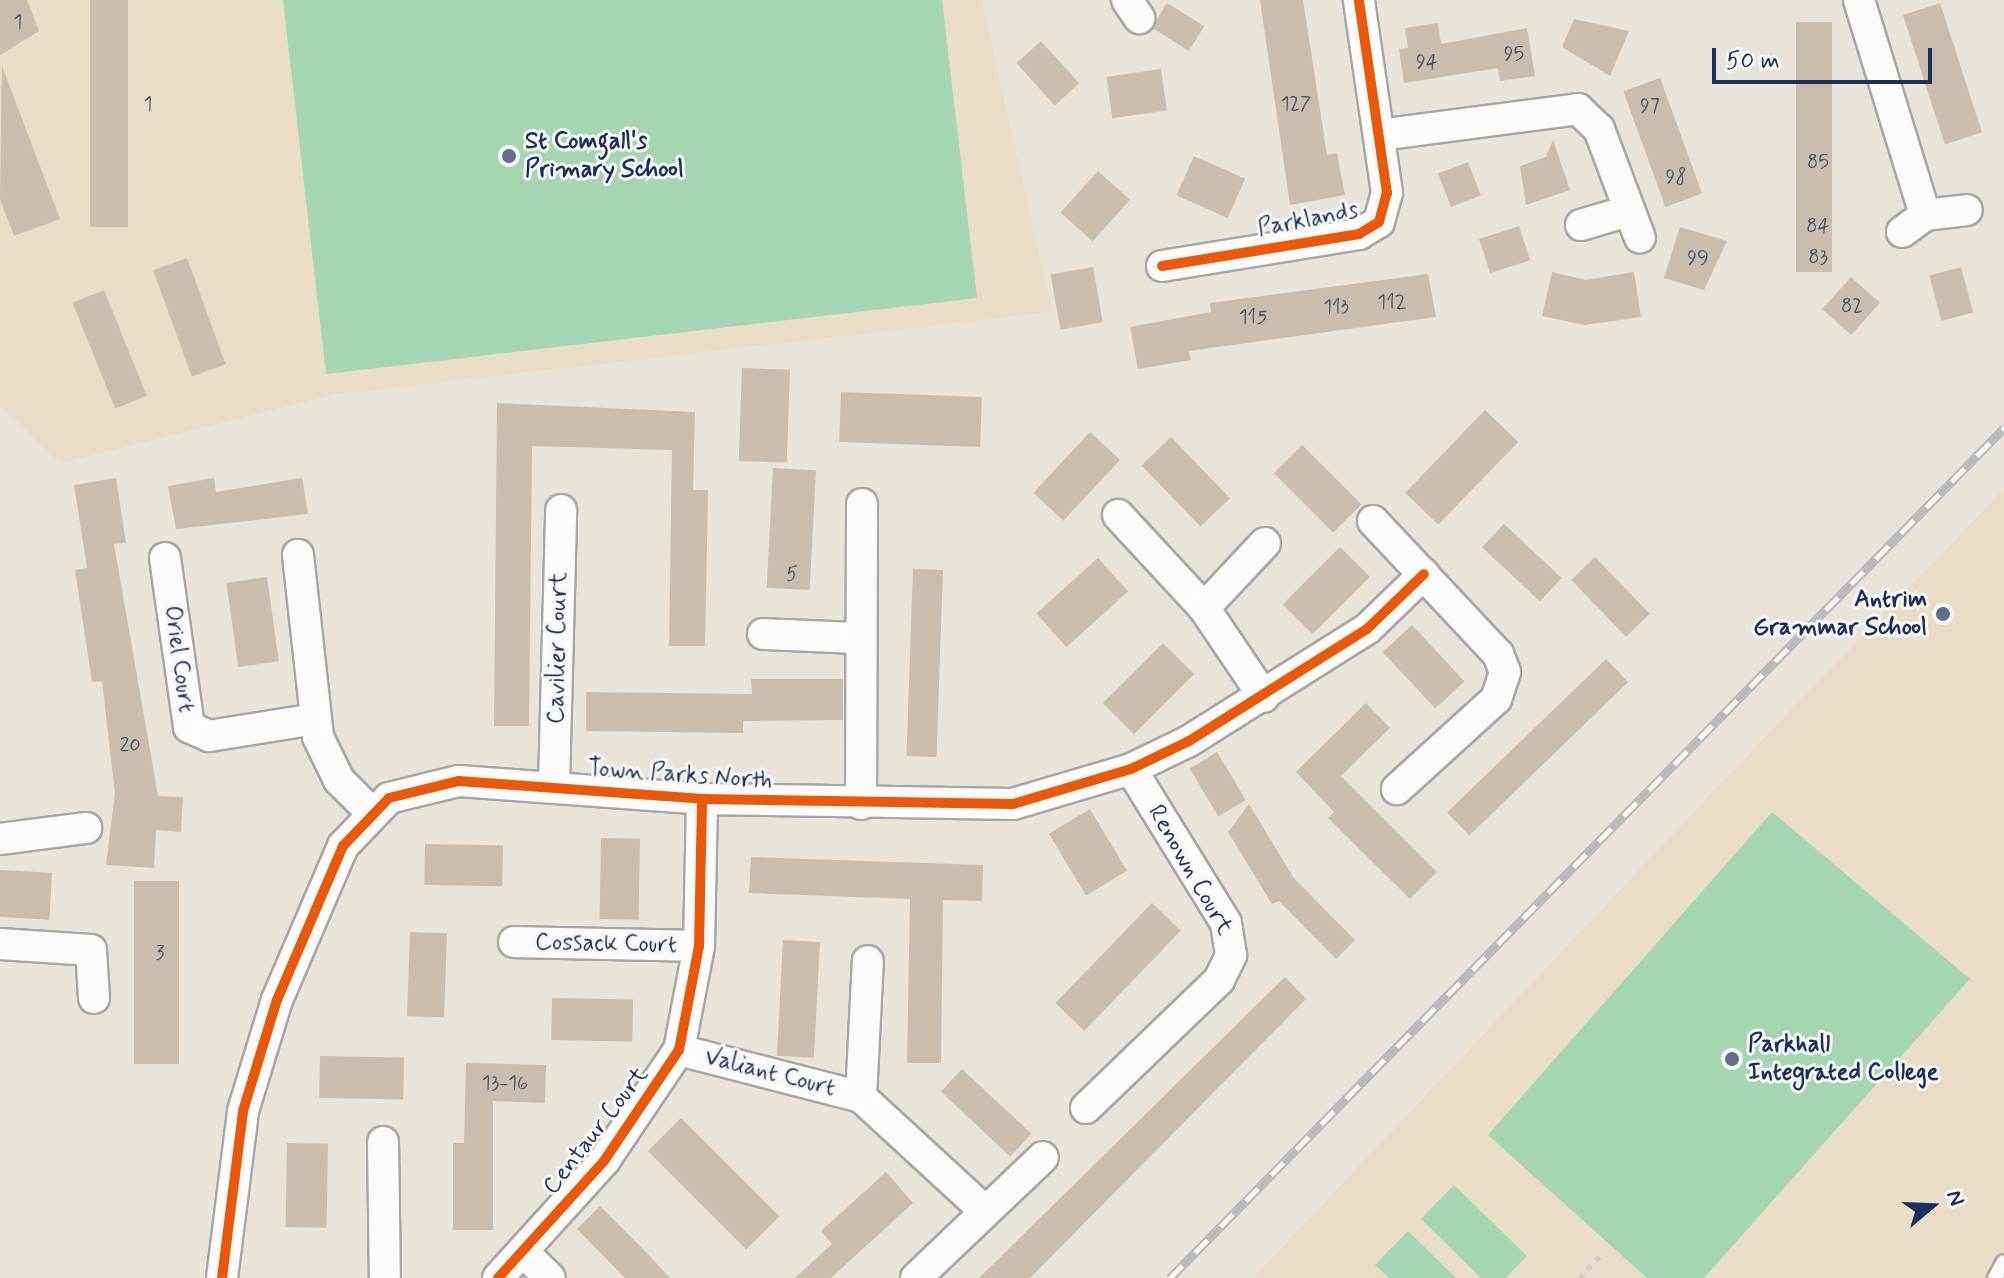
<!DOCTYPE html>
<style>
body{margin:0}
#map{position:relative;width:2004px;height:1278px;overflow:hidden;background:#e9e4d9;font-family:Mynerve,sans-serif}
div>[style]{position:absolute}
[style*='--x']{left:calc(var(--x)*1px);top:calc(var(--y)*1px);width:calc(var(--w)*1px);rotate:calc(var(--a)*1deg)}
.built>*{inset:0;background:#eaddc8}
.green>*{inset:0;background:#a5d5b1}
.building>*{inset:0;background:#c9bdae;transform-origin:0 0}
.path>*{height:5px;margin-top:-2.5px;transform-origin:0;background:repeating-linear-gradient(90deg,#cbcccd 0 6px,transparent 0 12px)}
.roads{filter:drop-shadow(2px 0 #a7a6a6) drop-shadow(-2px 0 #a7a6a6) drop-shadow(0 2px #a7a6a6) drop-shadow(0 -2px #a7a6a6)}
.service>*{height:14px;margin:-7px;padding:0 7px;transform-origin:7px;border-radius:7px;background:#fcfbf9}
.minor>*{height:30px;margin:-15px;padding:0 15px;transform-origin:15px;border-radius:15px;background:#fcfbf9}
.rail>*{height:9px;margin-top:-4.5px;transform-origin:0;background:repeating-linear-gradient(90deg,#f6f6f2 0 18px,#b6b8bb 0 36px);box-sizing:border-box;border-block:2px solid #b6b8bb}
.cycleway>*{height:10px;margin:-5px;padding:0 5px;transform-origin:5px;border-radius:5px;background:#e8590c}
.dots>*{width:22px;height:22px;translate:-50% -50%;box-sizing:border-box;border:4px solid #f6f6f2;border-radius:50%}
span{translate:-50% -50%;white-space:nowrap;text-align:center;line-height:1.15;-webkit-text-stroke:6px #f6f6f2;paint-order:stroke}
.number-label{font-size:20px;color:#465272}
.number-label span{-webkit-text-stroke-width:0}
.poi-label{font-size:24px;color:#1b2f5e;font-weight:700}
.left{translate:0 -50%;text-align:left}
.right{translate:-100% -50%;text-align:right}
.street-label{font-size:24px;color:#1b2f5e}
.north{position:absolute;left:1892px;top:1166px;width:80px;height:80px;-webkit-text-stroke:6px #f6f6f2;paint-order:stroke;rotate:71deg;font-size:22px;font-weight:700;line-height:32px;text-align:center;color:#1b2f5e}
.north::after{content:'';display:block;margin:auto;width:28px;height:36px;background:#1b2f5e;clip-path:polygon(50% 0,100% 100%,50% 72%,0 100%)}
.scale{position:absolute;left:1712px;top:48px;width:220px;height:36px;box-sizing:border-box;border:4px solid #1b2f5e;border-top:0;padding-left:10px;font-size:24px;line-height:28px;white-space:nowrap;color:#1b2f5e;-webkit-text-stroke:6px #f6f6f2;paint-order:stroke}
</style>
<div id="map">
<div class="built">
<div style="clip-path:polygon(0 0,982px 0,1052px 312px,337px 394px,60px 463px,0 406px)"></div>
<div style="clip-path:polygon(2004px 489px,2004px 1278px,1253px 1278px,1762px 740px)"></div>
</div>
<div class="green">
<div style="clip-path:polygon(283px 0,942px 0,977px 298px,326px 374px)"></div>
<div style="clip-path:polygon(1772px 812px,1970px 979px,1704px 1278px,1647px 1278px,1488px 1135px)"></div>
<div style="clip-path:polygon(1454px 1185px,1527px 1256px,1506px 1278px,1481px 1278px,1421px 1219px)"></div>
<div style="clip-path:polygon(1408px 1231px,1456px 1278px,1389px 1278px,1375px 1265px)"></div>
</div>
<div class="building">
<div style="clip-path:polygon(0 0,27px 0,39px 31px,0 55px)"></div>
<div style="left:90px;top:0;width:38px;height:227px"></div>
<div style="clip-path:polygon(1260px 0,1303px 0,1327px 155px,1337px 153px,1345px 195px,1290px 205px)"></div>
<div style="left:1167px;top:3px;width:44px;height:29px;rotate:32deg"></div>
<div style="left:1940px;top:3px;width:136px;height:39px;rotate:72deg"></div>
<div style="clip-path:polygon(1574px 19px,1629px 31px,1610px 76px,1562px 47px)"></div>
<div style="left:1796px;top:22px;width:36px;height:250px"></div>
<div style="clip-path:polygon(1438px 23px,1441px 44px,1527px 28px,1535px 76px,1500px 81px,1498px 68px,1404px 83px,1399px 49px,1408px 48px,1405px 28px)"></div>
<div style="left:1041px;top:41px;width:57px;height:33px;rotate:48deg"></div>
<div style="clip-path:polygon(2px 66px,60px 219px,14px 236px,0 200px)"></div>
<div style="left:1161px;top:69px;width:42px;height:55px;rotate:82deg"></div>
<div style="left:1660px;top:78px;width:123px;height:39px;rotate:70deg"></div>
<div style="clip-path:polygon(1553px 140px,1570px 190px,1526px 205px,1520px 166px,1546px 157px)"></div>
<div style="left:1194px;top:156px;width:56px;height:43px;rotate:24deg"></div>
<div style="left:1468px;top:162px;width:36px;height:32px;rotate:69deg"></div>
<div style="left:1098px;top:171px;width:43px;height:56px;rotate:42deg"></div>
<div style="left:1519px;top:226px;width:36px;height:42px;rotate:72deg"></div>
<div style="clip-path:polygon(1680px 227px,1727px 241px,1704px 290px,1664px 278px)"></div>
<div style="left:187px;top:258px;width:113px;height:36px;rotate:70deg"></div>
<div style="left:1093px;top:267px;width:56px;height:43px;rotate:80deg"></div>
<div style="left:1961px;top:267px;width:47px;height:33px;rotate:75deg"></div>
<div style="clip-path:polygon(1552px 272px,1586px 280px,1634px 272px,1641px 317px,1585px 325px,1542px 316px)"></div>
<div style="clip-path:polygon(1428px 274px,1436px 317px,1189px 351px,1191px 360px,1138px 369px,1130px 327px,1211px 312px,1210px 303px)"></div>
<div style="left:1851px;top:277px;width:39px;height:43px;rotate:42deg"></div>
<div style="left:104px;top:290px;width:114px;height:34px;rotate:68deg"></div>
<div style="left:742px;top:368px;width:48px;height:93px;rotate:2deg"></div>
<div style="left:841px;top:392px;width:141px;height:50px;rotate:2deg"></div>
<div style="clip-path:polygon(497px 403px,695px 412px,693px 490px,708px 490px,705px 646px,669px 646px,672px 450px,532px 446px,529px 726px,494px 726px)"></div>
<div style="left:1485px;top:410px;width:46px;height:115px;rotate:44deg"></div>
<div style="left:1090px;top:432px;width:41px;height:83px;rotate:43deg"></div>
<div style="left:1171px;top:437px;width:85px;height:41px;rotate:46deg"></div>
<div style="left:1302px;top:445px;width:84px;height:40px;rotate:45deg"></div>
<div style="left:773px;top:468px;width:43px;height:120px;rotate:3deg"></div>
<div style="clip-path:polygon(116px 478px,126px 543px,114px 544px,158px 796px,183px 797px,181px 832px,156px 830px,154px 868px,106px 865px,115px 793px,102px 681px,92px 682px,75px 570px,87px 568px,74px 485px)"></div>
<div style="clip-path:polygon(214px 478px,216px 492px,302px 478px,308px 514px,176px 529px,168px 486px)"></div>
<div style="left:1504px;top:524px;width:79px;height:32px;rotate:43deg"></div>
<div style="left:1340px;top:547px;width:42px;height:81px;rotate:45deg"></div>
<div style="left:1595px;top:557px;width:79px;height:33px;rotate:46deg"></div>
<div style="left:1098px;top:558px;width:45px;height:83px;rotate:48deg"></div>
<div style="left:913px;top:569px;width:30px;height:187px;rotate:2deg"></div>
<div style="left:267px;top:577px;width:85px;height:41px;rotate:82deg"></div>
<div style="left:1412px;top:625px;width:77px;height:40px;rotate:47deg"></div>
<div style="left:1163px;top:643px;width:44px;height:85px;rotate:45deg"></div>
<div style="left:1606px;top:659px;width:32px;height:221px;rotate:46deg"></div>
<div style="clip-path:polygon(751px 679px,843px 679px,843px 720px,743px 721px,743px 733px,586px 731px,586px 692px,752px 694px)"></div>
<div style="clip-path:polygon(1366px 703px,1390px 728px,1341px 776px,1437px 872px,1410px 899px,1328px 818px,1334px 812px,1296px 772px)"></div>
<div style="left:1217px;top:752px;width:56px;height:32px;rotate:59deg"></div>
<div style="clip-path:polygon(1249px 804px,1293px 877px,1355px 940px,1336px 959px,1279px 901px,1272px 904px,1228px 832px)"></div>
<div style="left:1090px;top:809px;width:72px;height:48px;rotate:59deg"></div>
<div style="left:601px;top:838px;width:39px;height:81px;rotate:1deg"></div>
<div style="left:425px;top:844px;width:78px;height:41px;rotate:1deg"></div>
<div style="clip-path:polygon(751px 857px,983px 865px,982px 901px,943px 900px,941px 1063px,907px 1063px,910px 899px,749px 893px)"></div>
<div style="left:0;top:870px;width:52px;height:47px;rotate:3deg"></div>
<div style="left:134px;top:881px;width:45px;height:183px"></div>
<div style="left:1152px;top:903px;width:40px;height:139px;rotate:44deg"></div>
<div style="left:410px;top:932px;width:37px;height:84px;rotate:2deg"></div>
<div style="left:783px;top:940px;width:37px;height:116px;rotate:3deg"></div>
<div style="clip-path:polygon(1285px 977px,1306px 999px,1030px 1278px,979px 1278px)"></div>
<div style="left:552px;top:998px;width:81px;height:42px;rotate:1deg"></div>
<div style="left:320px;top:1056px;width:84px;height:42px;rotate:1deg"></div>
<div style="clip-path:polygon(466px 1063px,546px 1065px,545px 1103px,493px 1101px,493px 1230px,453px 1230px,453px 1143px,464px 1143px)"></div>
<div style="left:962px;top:1069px;width:95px;height:31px;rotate:43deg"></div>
<div style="left:681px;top:1118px;width:139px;height:47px;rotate:45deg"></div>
<div style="left:287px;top:1143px;width:41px;height:84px;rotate:1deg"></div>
<div style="clip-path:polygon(886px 1172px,913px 1203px,831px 1278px,795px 1278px,832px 1244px,821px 1231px)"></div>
<div style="clip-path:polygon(600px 1206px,645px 1251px,670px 1278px,625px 1278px,577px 1229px)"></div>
</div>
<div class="path">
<div style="--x:1579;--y:1278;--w:32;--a:-46"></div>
</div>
<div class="roads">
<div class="service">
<div style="--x:1995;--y:1278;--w:18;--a:-61"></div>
</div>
<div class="minor">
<div style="--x:1127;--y:0;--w:22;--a:56"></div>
<div style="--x:1859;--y:0;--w:225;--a:72.9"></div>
<div style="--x:1379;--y:135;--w:201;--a:-7.4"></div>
<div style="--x:1578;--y:109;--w:29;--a:44"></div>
<div style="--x:1599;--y:129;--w:116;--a:69.4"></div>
<div style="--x:1581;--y:225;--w:46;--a:-16.5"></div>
<div style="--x:1902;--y:232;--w:29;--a:-36"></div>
<div style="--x:1925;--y:215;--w:42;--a:-6.8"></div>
<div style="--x:1162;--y:266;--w:200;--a:-9.2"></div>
<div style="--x:1359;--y:234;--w:23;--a:-31"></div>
<div style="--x:1379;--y:222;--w:30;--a:-75"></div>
<div style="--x:1387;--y:193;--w:195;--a:-98.3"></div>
<div style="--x:1118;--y:515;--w:127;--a:47.2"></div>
<div style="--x:1204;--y:608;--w:107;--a:56"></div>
<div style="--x:1373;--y:521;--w:183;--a:46.8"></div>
<div style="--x:1498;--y:654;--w:19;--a:69"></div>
<div style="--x:1505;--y:672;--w:28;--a:108"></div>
<div style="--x:1496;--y:699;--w:134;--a:137.7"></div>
<div style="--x:298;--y:555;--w:183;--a:83.7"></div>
<div style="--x:318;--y:737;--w:48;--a:64"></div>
<div style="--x:339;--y:780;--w:45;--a:45"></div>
<div style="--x:165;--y:558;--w:171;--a:81.9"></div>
<div style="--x:189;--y:727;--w:22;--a:24"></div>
<div style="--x:209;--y:736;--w:107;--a:-9.1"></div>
<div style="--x:1204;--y:608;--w:89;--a:-46.8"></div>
<div style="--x:763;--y:634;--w:96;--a:2.4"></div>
<div style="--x:554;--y:785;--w:275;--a:-88.5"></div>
<div style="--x:861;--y:804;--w:300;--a:-89.8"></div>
<div style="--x:0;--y:839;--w:87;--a:-7.3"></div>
<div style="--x:514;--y:942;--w:185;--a:1.2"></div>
<div style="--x:0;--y:944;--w:91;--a:3.8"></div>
<div style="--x:91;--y:950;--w:48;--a:86.4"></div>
<div style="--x:679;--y:1050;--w:188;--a:14.5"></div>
<div style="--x:861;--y:1097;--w:168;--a:42.6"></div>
<div style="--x:861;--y:1097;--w:136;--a:-87.1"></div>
<div style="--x:1086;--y:1108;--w:185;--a:-43.9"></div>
<div style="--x:1219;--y:980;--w:28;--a:-64"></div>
<div style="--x:1231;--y:955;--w:32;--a:-99"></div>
<div style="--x:1226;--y:923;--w:181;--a:-121.7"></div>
<div style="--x:383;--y:1142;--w:136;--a:89.2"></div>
<div style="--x:523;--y:1252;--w:37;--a:44"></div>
<div style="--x:222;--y:1278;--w:168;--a:-82.8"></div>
<div style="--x:243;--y:1111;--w:116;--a:-73"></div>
<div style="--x:277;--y:1000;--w:168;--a:-66.8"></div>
<div style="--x:343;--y:846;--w:66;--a:-46.2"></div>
<div style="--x:389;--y:798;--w:72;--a:-13.7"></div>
<div style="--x:459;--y:781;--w:244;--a:4.2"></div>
<div style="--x:702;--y:799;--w:311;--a:0.9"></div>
<div style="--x:1013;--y:804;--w:123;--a:-16.5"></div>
<div style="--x:1131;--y:769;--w:64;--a:-25.8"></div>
<div style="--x:1189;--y:741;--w:210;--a:-32.2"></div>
<div style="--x:1367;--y:629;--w:79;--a:-44"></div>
<div style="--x:498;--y:1278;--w:158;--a:-47.8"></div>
<div style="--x:604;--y:1161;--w:134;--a:-56"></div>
<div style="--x:679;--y:1050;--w:106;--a:-79.1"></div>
<div style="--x:699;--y:946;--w:147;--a:-88.8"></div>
<div style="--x:916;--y:1278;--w:175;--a:-43.6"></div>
</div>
</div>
<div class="rail">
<div style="--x:1170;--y:1278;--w:1191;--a:-45.54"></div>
</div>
<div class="cycleway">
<div style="--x:1162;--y:266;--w:200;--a:-9.2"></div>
<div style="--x:1359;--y:234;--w:23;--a:-31"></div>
<div style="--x:1379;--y:222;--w:30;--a:-75"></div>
<div style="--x:1387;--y:193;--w:195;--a:-98.3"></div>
<div style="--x:222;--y:1278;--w:168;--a:-82.8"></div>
<div style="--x:243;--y:1111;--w:116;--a:-73"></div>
<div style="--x:277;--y:1000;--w:168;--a:-66.8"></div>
<div style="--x:343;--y:846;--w:66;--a:-46.2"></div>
<div style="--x:389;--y:798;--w:72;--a:-13.7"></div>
<div style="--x:459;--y:781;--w:244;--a:4.2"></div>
<div style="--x:702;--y:799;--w:311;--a:0.9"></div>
<div style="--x:1013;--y:804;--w:123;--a:-16.5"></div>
<div style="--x:1131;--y:769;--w:64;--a:-25.8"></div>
<div style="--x:1189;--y:741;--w:210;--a:-32.2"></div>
<div style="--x:1367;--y:629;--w:79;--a:-44"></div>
<div style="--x:498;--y:1278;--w:158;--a:-47.8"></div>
<div style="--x:604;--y:1161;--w:134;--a:-56"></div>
<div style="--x:679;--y:1050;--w:106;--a:-79.1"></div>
<div style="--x:699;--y:946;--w:147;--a:-88.8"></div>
</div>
<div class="dots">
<div style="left:509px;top:156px;background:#636e89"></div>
<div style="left:1943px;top:614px;background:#636e89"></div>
<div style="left:1732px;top:1059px;background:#636e89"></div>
</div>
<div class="number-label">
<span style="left:18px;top:22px">1</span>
<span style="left:1514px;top:54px">95</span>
<span style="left:1427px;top:62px">94</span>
<span style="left:148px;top:104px">1</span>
<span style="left:1296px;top:104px">127</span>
<span style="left:1650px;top:106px">97</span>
<span style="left:1818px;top:162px">85</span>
<span style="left:1676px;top:177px">98</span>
<span style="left:1818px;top:226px">84</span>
<span style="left:1818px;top:257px">83</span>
<span style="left:1698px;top:258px">99</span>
<span style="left:1392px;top:302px">112</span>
<span style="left:1852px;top:306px">82</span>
<span style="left:1336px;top:307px">113</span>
<span style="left:1253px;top:317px">115</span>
<span style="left:792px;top:574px">5</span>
<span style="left:130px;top:745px">20</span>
<span style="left:160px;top:953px">3</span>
<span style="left:505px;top:1083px">13-16</span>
</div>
<div class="poi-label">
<span class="left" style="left:525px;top:156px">St Comgall's<br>Primary School</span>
<span class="right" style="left:1927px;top:614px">Antrim<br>Grammar School</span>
<span class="left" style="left:1748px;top:1059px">Parkhall<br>Integrated College</span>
</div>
<div class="street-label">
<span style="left:1308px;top:220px;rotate:-11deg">Parklands</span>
<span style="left:558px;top:648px;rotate:-89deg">Cavilier Court</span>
<span style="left:179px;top:659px;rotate:82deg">Oriel Court</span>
<span style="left:680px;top:775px;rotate:4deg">Town Parks North</span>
<span style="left:1190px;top:870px;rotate:60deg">Renown Court</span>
<span style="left:606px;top:944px;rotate:1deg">Cossack Court</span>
<span style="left:770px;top:1073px;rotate:14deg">Valiant Court</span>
<span style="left:596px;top:1131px;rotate:-52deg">Centaur Court</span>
</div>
<div class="north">N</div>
<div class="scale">50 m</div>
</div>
